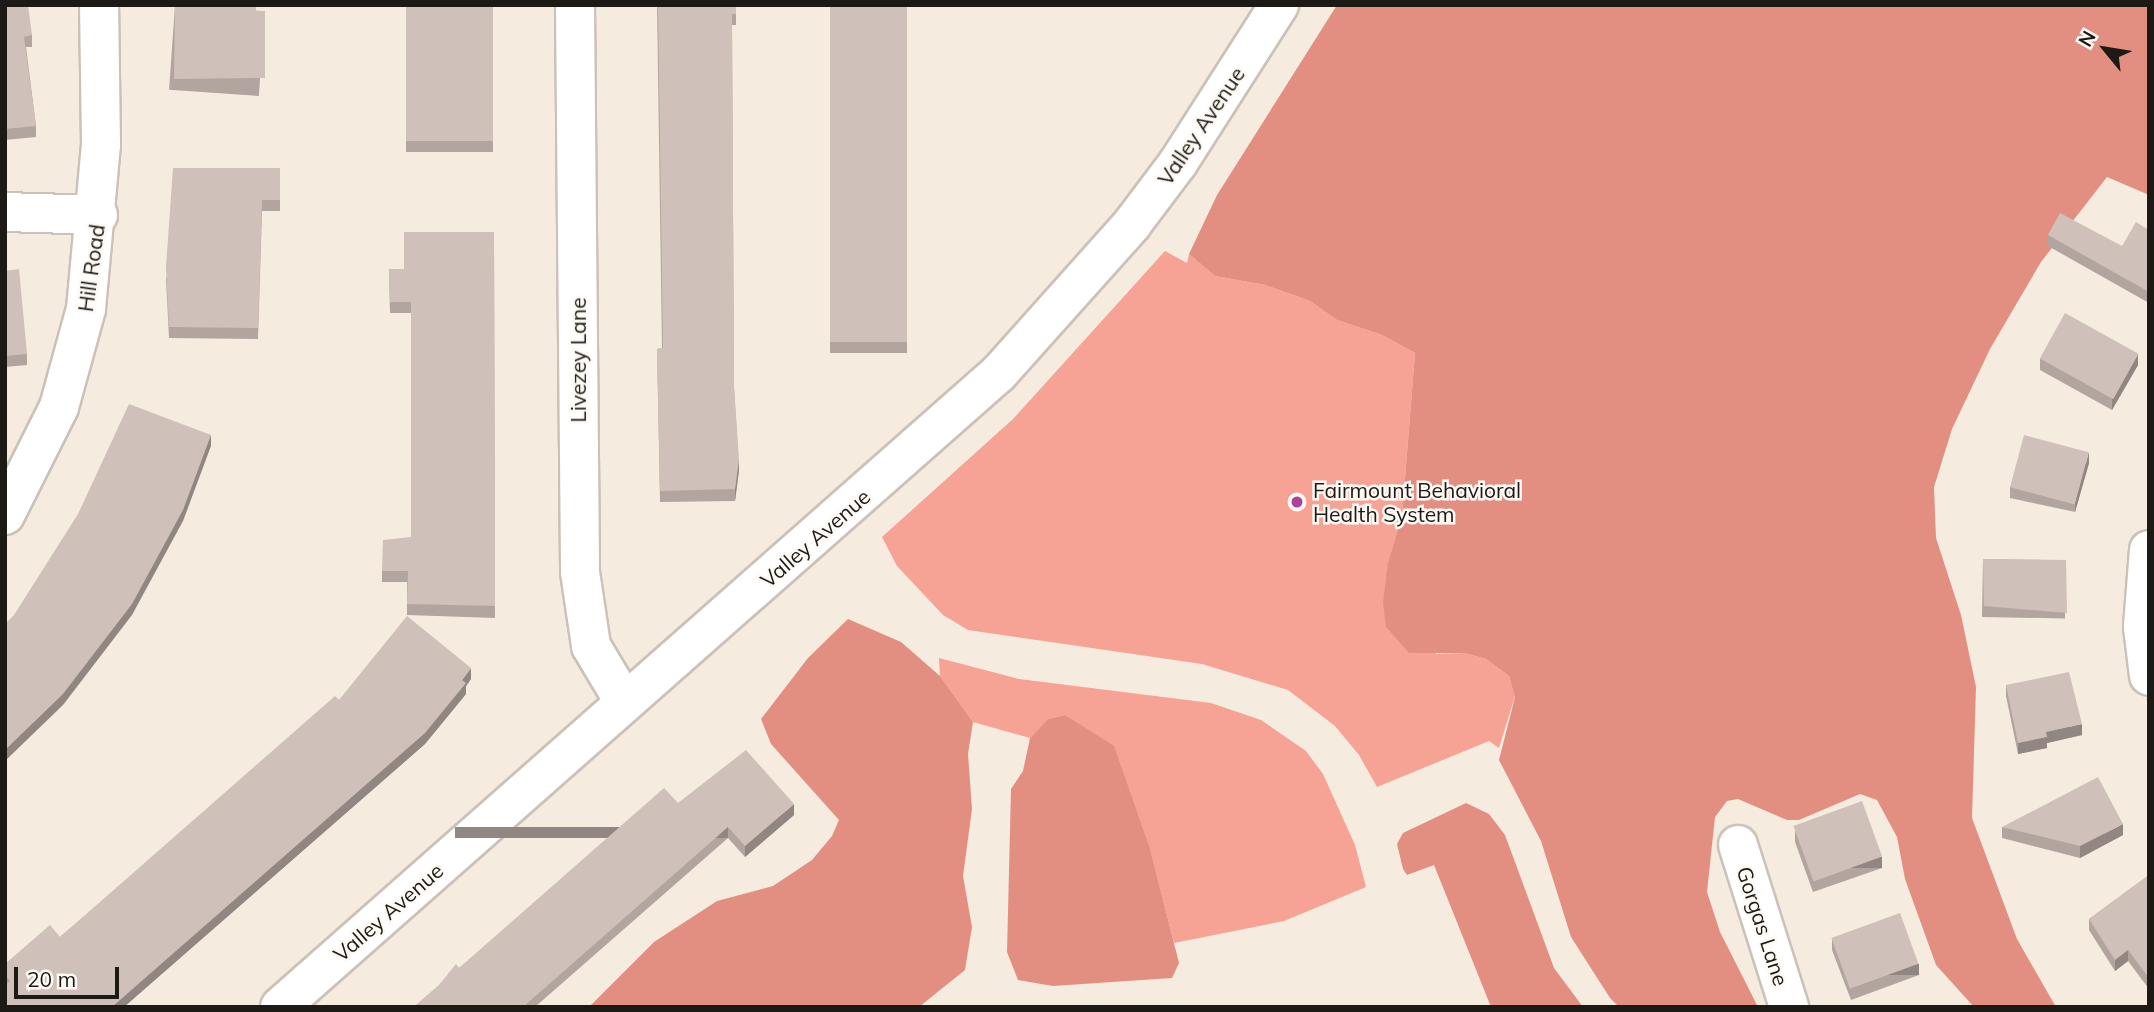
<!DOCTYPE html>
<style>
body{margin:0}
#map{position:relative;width:2154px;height:1012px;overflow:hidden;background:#f5ebdf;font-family:Mulish,sans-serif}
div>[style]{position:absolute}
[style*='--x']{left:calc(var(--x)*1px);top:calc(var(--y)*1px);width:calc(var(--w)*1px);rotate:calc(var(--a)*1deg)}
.green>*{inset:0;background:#f6a294}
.forest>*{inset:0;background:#e28f81}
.roads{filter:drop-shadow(2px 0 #ccc1b7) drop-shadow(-2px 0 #ccc1b7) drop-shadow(0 2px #ccc1b7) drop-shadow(0 -2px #ccc1b7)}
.minor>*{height:38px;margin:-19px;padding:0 19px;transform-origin:19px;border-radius:19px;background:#fff}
.wall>*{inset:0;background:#b2a59f;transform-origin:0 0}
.shaded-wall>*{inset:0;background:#918682;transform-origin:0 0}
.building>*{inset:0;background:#cfc0b9;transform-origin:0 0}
.dots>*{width:19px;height:19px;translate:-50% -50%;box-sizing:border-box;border:4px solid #fdf9f4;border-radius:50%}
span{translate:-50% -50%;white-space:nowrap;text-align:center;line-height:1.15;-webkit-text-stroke:5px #fdf9f4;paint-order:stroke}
.street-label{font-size:21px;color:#1d1915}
.poi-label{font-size:21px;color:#1d1915}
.left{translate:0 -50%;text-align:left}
.frame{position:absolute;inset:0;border:7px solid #1d1915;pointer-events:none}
.north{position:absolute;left:2070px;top:14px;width:70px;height:70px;-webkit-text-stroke:5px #fdf9f4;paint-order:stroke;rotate:300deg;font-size:19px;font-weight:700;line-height:28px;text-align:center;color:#1d1915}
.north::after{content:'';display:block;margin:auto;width:24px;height:32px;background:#1d1915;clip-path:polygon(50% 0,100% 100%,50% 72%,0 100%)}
.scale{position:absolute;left:14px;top:967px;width:105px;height:32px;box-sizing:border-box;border:4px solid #1d1915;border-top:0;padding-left:9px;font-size:21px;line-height:24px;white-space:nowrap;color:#1d1915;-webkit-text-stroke:5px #fdf9f4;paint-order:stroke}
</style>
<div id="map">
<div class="green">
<div style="clip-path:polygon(1165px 251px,1187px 263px,1189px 254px,1215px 276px,1265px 285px,1310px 301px,1337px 320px,1382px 335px,1415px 353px,1402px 516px,1388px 562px,1436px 654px,1465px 653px,1486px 659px,1509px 676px,1515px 696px,1499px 748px,1489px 741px,1377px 787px,1359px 755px,1335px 726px,1288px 690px,1202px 664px,968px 630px,943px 615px,897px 566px,882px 537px,1013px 419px)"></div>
<div style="clip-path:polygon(939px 658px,1019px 679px,1211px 703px,1261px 720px,1306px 751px,1323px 774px,1355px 845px,1366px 887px,1284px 921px,1174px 943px,1151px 852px,1085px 729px,1065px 715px,1048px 719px,1030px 738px,973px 722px,940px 676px)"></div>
</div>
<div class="forest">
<div style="clip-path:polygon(1337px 5px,2149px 5px,2149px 195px,2107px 177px,2041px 262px,1990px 349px,1952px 429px,1934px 487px,1936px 538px,1961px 615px,1976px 687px,1972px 818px,2017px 939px,2056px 1007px,1974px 1007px,1936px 965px,1905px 879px,1897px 837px,1877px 800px,1860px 794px,1799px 820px,1787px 820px,1738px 799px,1727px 801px,1715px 817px,1707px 892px,1720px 932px,1758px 1007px,1619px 1007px,1610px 998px,1571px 937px,1541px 841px,1499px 760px,1515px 697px,1509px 676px,1486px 659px,1465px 653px,1409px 653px,1386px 627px,1383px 603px,1388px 562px,1402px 516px,1415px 353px,1382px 335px,1337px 320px,1310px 301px,1265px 285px,1215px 276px,1189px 254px,1217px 195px)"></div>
<div style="clip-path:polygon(848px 619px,901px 642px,940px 676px,973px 722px,968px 754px,972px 809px,963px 876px,972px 927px,965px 970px,919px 1007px,589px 1007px,654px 942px,717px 901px,773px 886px,812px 860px,832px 836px,839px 820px,771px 744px,761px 719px,808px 658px)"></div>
<div style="clip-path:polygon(1065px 715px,1114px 746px,1151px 852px,1179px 963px,1172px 978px,1053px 986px,1018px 980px,1007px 952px,1011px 789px,1023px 771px,1030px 738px,1048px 719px)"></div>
<div style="clip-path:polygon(1466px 803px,1489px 814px,1505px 835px,1554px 968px,1583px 1007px,1491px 1007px,1434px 865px,1407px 875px,1403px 869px,1397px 844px,1403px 833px)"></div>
</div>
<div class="roads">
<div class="minor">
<div style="--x:575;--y:5;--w:567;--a:89.49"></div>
<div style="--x:580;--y:572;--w:75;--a:81.5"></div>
<div style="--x:591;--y:646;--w:66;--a:59.2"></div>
<div style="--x:5;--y:212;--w:93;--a:1.8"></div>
<div style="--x:5;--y:515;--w:121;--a:-63.4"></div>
<div style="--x:59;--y:407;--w:102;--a:-74.6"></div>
<div style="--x:86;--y:309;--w:165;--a:-84.8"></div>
<div style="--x:101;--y:145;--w:140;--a:-90.8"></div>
<div style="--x:2149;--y:550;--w:77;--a:94.5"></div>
<div style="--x:2143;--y:627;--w:49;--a:83"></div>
<div style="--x:1738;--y:845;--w:170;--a:72.5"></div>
<div style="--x:280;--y:1007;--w:959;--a:-41.41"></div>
<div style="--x:999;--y:373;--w:200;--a:-48.2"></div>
<div style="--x:1132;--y:224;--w:76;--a:-53"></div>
<div style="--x:1178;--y:163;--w:188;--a:-57.4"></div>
</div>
</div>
<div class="wall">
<div style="clip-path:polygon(5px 5px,32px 35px,32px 47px,26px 47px,36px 126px,36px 137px,5px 140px)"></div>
<div style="left:175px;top:5px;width:90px;height:85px;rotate:4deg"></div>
<div style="left:406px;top:5px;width:87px;height:147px"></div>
<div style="clip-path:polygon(657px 5px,736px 5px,736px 25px,732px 25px,734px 387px,739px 470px,735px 501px,660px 502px,657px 349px,662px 348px)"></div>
<div style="left:830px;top:5px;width:77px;height:348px"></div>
<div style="clip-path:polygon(280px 168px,280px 211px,262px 211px,258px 339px,169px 338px,166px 278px)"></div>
<div style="clip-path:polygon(2149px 230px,2149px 303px,2048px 246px,2048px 235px,2122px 246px)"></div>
<div style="clip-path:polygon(494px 232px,495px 618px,407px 615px,407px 582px,382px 582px,382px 571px,411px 537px,411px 313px,390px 313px,389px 269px,404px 269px)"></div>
<div style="clip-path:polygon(5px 271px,27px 354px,27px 365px,5px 367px)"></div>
<div style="clip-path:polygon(2040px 359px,2138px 365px,2112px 410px,2040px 370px)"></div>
<div style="clip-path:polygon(2089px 463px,2075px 512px,2010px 498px,2010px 487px)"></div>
<div style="left:1983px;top:559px;width:83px;height:58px;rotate:1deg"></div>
<div style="clip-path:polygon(471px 679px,466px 686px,466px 694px,425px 744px,124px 1007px,5px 1007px,5px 964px,60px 937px,339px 700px)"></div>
<div style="clip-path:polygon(2006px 685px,2082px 735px,2047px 743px,2047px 748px,2018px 754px,2006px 696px)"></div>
<div style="clip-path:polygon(678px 803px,794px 815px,745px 857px,728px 838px,535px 1007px,414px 1007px,459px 968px)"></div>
<div style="clip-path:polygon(2002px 827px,2123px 835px,2080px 858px,2002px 838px)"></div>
<div style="clip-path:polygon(1795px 831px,1882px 868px,1813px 892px,1795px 842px)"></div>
<div style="clip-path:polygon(2149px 875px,2149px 989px,2128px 961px,2115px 971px,2089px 930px,2089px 919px)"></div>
<div style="clip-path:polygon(1832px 939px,1919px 975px,1851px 1000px,1832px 950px)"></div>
</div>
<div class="shaded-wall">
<div style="clip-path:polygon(2138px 354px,2138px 365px,2112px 410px,2112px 399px)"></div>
<div style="clip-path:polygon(211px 435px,211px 446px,183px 521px,132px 615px,63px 705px,5px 761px,5px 750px)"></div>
<div style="clip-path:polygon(2089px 452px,2089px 463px,2075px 512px,2075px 501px)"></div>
<div style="clip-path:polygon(739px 459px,739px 470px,735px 501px,735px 489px)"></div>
<div style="clip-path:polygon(471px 668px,471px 679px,466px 686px,466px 694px,425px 744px,124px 1007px,112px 1007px,462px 680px)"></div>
<div style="clip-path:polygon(2082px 724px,2082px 735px,2047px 743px,2047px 748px,2018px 754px,2018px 743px,2046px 732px)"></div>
<div style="clip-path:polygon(794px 804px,794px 815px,745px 857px,745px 846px)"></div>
<div style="clip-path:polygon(2123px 824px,2123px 835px,2080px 858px,2080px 846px)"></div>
<div style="left:728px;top:827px;width:11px;height:273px;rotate:90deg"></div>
<div style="left:1882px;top:857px;width:11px;height:73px;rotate:90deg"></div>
<div style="clip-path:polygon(2128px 950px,2128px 961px,2115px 971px,2115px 960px)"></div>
<div style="left:1919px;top:964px;width:11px;height:72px;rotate:90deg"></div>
</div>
<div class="building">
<div style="clip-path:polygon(5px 5px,28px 5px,32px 35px,24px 37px,36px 126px,5px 129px)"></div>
<div style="clip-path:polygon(175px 5px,256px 5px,256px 11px,265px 11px,265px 78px,174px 79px)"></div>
<div style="left:406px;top:5px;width:87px;height:136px"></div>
<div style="clip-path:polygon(658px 5px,736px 5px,736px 14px,732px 14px,734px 387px,739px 459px,735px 489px,660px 491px,657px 349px,663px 348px)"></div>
<div style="left:830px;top:5px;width:77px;height:337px"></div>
<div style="clip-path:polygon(173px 168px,280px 168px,280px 200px,262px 200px,258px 328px,169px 327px,166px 267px)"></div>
<div style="clip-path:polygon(2060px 213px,2122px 246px,2136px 222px,2149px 230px,2149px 292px,2048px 235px)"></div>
<div style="clip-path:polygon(404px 232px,494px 232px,495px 606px,407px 604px,408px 571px,382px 571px,383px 540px,411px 537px,411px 302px,390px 302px,389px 269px,404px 269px)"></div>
<div style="clip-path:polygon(19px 269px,27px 354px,5px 356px,5px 271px)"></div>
<div style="left:2065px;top:313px;width:84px;height:52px;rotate:29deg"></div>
<div style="clip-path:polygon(129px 404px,211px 435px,183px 510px,132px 604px,63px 694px,5px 750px,5px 624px,14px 615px,78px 514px)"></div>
<div style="left:2024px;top:435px;width:67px;height:54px;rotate:15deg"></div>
<div style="clip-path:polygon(1983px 559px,2066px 560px,2067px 613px,1984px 606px)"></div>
<div style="clip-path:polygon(407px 616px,471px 668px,462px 680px,466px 683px,425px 733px,112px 1007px,5px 1007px,5px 985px,10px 981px,5px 975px,5px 964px,50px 925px,60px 937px,335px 696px,339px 700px)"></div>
<div style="clip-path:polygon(2069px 672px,2082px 724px,2046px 732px,2047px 737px,2018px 743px,2006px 685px)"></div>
<div style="clip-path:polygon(746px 750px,794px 804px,745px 846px,728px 827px,523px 1007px,414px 1007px,439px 985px,456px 964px,459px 968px,664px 788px,678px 803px)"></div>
<div style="clip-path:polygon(2098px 777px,2123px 824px,2080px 846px,2002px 827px)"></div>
<div style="left:1862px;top:801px;width:59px;height:73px;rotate:70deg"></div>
<div style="clip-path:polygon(2149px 875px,2149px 978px,2128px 950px,2115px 960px,2089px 919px)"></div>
<div style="left:1900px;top:913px;width:54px;height:73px;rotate:70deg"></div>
</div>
<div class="dots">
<div style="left:1297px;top:502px;background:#ae419f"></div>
</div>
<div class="street-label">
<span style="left:1201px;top:126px;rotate:-56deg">Valley Avenue</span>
<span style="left:91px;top:268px;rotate:-82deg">Hill Road</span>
<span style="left:578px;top:360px;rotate:-90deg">Livezey Lane</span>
<span style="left:815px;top:538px;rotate:-41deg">Valley Avenue</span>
<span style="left:388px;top:912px;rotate:-41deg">Valley Avenue</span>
<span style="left:1763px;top:926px;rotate:72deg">Gorgas Lane</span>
</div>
<div class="poi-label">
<span class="left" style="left:1313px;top:502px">Fairmount Behavioral<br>Health System</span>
</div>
<div class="frame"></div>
<div class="north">N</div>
<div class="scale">20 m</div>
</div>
